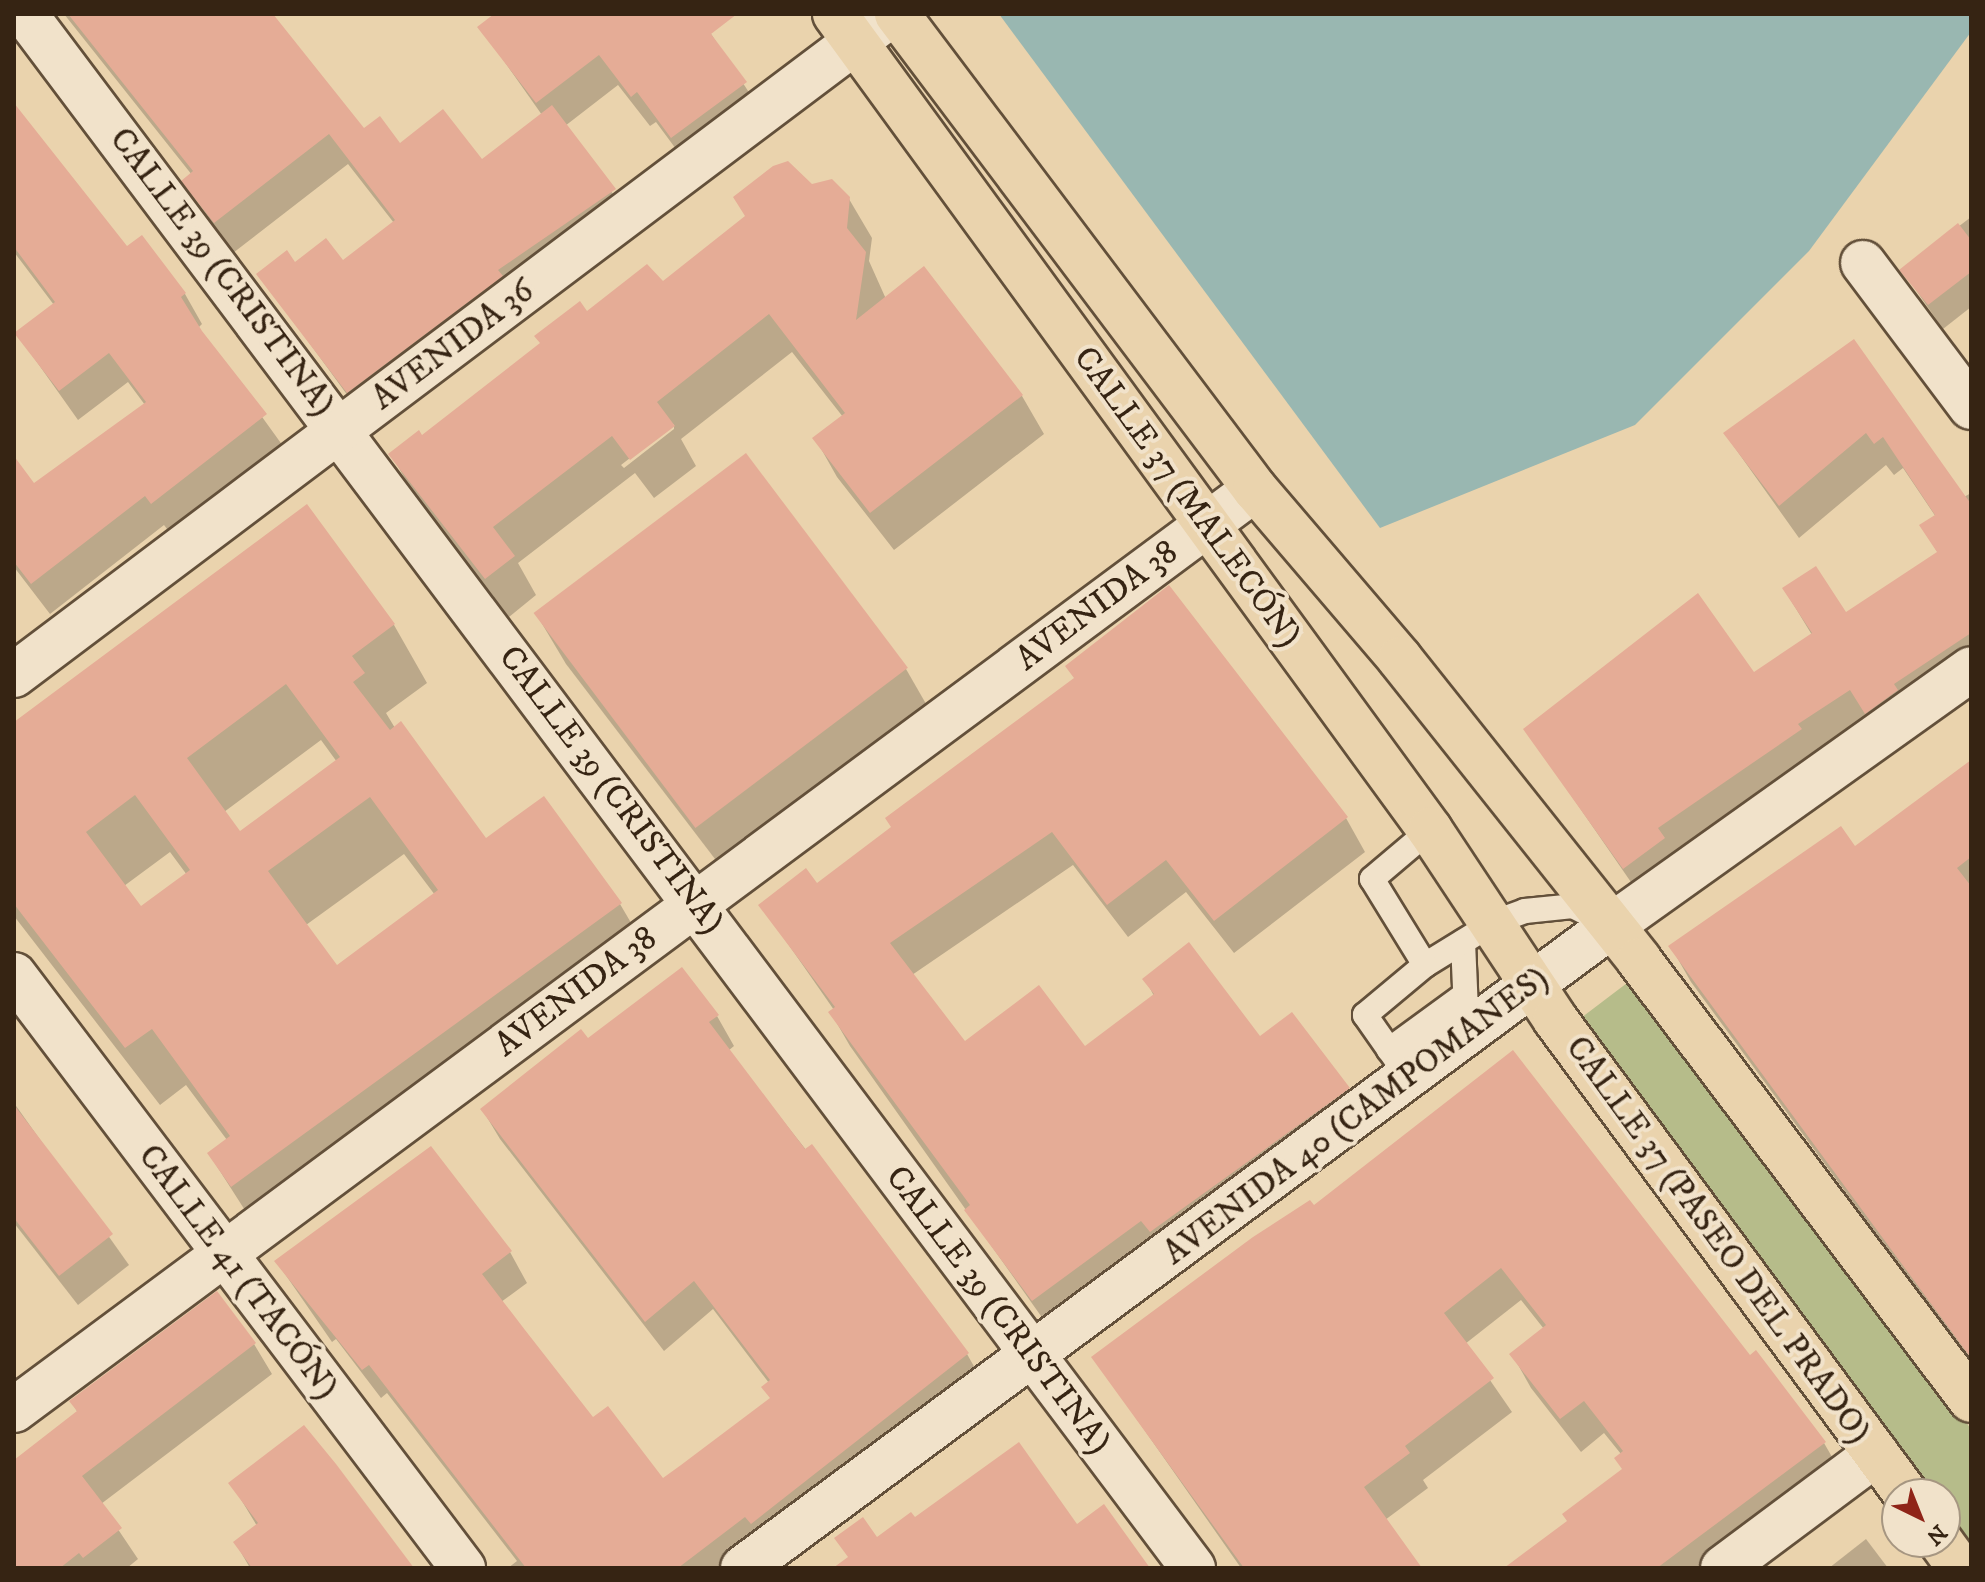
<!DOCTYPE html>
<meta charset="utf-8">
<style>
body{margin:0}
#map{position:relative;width:1985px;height:1582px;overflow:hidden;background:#ead3ad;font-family:"IM FELL DW Pica",serif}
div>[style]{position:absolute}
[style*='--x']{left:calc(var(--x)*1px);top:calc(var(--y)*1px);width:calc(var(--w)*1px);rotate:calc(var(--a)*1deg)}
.green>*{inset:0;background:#b6bc8a}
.water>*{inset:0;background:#99b7b1}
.shadow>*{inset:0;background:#0003}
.building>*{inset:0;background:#e5ac96;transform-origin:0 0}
.roads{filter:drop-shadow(2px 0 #63503a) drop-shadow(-2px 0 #63503a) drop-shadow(0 2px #63503a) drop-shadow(0 -2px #63503a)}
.lane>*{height:24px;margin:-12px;padding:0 12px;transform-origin:12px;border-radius:12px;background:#f1e2ca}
.street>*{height:44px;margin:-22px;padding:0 22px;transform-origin:22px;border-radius:22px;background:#f1e2ca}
.secondary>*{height:44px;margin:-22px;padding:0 22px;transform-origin:22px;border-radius:22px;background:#f1e2ca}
.primary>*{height:44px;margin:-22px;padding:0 22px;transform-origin:22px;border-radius:22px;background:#ead3ad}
span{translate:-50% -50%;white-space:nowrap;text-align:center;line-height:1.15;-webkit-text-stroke:8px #f1e2ca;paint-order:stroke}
.street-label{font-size:34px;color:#362413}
.frame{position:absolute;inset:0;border:16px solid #362413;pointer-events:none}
.north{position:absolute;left:1881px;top:1478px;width:80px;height:80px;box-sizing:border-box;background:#f1e2ca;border:2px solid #a69681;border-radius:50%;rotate:137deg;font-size:22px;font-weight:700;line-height:32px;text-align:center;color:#362413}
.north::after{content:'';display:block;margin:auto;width:28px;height:36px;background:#8f2418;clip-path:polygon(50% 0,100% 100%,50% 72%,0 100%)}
</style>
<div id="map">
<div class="green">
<div style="clip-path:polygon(1631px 980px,1971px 1429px,1971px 1552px,1945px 1517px,1945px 1494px,1928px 1494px,1577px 1021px)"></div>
</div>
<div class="water">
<div style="clip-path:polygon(999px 14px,1971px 14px,1971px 32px,1809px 251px,1635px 425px,1380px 528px)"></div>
</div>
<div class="shadow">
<div style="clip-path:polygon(64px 14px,271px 14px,363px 131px,400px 145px,482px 162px,542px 115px,480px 27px,497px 14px,710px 14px,702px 20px,763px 114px,690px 168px,656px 122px,650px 126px,618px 85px,565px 126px,632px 221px,367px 422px,259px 274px,295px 265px,343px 263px,394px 223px,348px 164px,233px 253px,184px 181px,192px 175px)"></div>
<div style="clip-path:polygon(14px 105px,127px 249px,185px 294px,202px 324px,198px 328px,283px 446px,170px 533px,164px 525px,50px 614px,14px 567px,14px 460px,33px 485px,145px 405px,128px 382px,78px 420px,17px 334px,54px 305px,14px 252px)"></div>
<div style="clip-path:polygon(evenodd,811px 186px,849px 199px,872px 238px,869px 261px,886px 299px,1022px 396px,1044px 434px,894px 550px,837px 477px,815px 438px,843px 417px,792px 352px,681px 439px,696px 466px,654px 498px,635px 473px,518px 563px,536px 595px,509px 617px,413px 493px,391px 454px,422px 437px,587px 314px,663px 284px,811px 186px,674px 424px,674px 429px,624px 468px,621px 465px,674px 424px)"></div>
<div style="clip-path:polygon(1971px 217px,1971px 307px,1943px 329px,1902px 270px)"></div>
<div style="clip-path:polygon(1854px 342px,1964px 497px,1971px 493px,1971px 676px,1644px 901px,1526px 730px,1754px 675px,1812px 635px,1784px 589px,1845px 615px,1938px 553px,1922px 526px,1936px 517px,1903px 468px,1894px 475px,1886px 465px,1799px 538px,1725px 434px)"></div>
<div style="clip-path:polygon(evenodd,307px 507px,394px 625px,427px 683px,386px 713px,395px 728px,486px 841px,620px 904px,654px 962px,266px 1243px,209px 1154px,227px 1140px,186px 1085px,160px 1105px,14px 916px,14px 723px,307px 507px,321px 740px,337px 762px,240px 834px,224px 812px,321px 740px,307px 507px,170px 852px,187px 875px,140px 909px,124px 886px,170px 852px,307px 507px,404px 854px,435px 895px,337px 968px,306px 925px,404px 854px)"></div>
<div style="clip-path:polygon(1169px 587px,1346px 818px,1365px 852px,1234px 953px,1186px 892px,1128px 937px,1073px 865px,912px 975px,965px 1044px,1084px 1049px,1154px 996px,1145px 979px,1348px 1089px,1367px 1123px,1053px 1333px,850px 1046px,831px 1013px,834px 1010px,761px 905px,817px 886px,893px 828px,1075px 679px)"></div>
<div style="clip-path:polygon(538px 617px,906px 669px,933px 716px,728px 876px,566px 664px)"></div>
<div style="clip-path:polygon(1971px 762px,1971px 1363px,1691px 982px,1671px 947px,1855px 849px)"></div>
<div style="clip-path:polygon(717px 1016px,734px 1046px,728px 1051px,967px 1354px,984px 1384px,736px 1568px,508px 1568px,517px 1561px,387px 1393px,381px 1398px,336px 1339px,332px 1342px,276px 1261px,510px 1252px,527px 1283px,501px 1302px,592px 1420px,662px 1481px,771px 1399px,764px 1387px,769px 1383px,713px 1309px,664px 1351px,500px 1139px,482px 1109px,587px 1041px)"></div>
<div style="clip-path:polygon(1513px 1053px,1749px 1358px,1824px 1443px,1843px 1476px,1721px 1568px,1506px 1568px,1569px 1522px,1623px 1471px,1621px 1454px,1604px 1433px,1581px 1452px,1531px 1388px,1512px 1354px,1544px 1329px,1521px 1300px,1465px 1344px,1512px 1412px,1423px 1480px,1428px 1488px,1385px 1520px,1420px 1568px,1241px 1568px,1094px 1358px,1314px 1208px)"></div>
<div style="clip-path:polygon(14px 1103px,129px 1265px,78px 1305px,14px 1223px)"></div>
<div style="clip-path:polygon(254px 1344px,272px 1374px,101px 1504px,138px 1559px,127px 1568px,14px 1568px,14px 1462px,78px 1413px,71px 1401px)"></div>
<div style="clip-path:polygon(231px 1483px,412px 1568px,250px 1568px,235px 1542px,257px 1526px)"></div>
<div style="clip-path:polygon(1866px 1539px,1888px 1568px,1829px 1568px)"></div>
</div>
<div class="building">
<div style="clip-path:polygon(68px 14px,273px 14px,364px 128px,380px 116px,400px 143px,443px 109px,482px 159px,552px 105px,616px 189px,498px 270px,503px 276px,347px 393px,256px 274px,287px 250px,295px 262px,326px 238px,343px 260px,395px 220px,329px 134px,214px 223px,181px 181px,193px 171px)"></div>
<div style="clip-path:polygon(494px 14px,737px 14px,711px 34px,747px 82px,671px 138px,637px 92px,631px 97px,599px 55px,536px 103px,477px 27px)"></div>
<div style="clip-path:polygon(14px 103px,127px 246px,142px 235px,186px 293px,181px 297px,202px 331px,267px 414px,151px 504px,145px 496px,31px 584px,14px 562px,14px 456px,34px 483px,146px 402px,109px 353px,59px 391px,14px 333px,55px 302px,14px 247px)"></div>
<div style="clip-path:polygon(788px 161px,812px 184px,832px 179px,850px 197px,847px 228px,866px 252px,856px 320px,924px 266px,1023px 395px,870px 513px,812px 438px,845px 413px,769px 314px,657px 402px,675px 426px,630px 460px,612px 436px,493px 527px,515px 556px,485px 579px,388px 454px,419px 430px,422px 435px,540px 343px,534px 336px,580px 301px,587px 311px,647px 264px,663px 281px,745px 216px,733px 197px,773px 166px)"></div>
<div style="clip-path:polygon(1958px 223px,1971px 240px,1971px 272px,1928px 305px,1899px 270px)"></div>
<div style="clip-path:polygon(1854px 339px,1971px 504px,1971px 633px,1894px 684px,1898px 690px,1865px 714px,1850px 690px,1798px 724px,1802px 729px,1658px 828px,1665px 838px,1623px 869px,1523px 729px,1698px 593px,1754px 672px,1812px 633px,1782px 588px,1816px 566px,1846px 612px,1937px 552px,1919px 525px,1935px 515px,1883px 437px,1874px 444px,1866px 433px,1779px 506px,1723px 433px)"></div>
<div style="left:746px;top:453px;width:269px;height:266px;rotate:53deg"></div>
<div style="clip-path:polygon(evenodd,307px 504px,395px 624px,352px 656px,365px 673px,353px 682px,390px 730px,401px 721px,486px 838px,544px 796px,622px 903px,231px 1187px,207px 1153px,230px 1136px,152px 1029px,125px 1048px,14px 904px,14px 722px,307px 504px,286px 684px,340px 757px,240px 831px,187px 758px,286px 684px,307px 504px,135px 795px,190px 870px,141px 906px,86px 832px,135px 795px,307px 504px,370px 797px,438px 890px,337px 965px,268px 871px,370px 797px)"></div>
<div style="clip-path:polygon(1169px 585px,1348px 817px,1214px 921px,1166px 860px,1107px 905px,1052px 832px,890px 943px,965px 1041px,1039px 985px,1085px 1046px,1154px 994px,1142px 979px,1189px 942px,1260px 1036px,1292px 1012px,1350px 1088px,1150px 1232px,1141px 1221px,1032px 1301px,964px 1210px,970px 1205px,828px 1012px,835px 1007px,758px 905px,806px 868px,817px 883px,891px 827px,885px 818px,1074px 678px,1065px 666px)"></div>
<div style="clip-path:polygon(1971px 760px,1971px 857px,1957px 868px,1971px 886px,1971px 1358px,1668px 946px,1841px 826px,1855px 846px)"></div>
<div style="clip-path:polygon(682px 967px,719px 1015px,709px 1022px,805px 1149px,812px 1144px,969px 1353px,751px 1524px,745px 1517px,678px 1568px,526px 1568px,369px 1365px,362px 1370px,274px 1261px,431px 1146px,512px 1251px,482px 1274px,525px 1330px,593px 1417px,608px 1406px,663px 1478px,681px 1465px,770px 1398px,761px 1387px,770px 1380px,694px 1281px,645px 1322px,480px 1109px,581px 1029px,588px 1038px)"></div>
<div style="clip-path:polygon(1513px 1050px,1750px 1355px,1756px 1350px,1826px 1442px,1657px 1568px,1504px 1568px,1567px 1521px,1562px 1514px,1622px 1469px,1614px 1458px,1623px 1451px,1584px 1401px,1560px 1419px,1509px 1354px,1546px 1325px,1501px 1268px,1444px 1313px,1494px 1378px,1405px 1446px,1410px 1453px,1364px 1487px,1422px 1568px,1244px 1568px,1091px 1357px,1253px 1237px,1310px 1200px,1314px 1205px)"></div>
<div style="clip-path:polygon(14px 1105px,113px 1234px,59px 1276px,14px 1218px)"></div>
<div style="clip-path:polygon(217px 1291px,256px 1343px,82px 1476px,122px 1528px,83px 1558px,79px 1553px,60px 1568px,14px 1568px,14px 1460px,77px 1411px,69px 1401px)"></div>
<div style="clip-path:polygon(304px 1425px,336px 1464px,414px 1568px,252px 1568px,233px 1542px,258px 1523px,228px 1483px)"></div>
<div style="clip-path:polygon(1019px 1442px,1077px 1524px,1104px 1504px,1150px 1568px,833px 1568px,848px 1557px,834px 1538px,863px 1517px,877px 1537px,911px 1512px,915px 1517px)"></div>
</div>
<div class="roads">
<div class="lane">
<div style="--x:1463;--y:942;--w:69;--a:87.5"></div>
<div style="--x:1425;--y:965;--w:82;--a:-31.6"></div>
<div style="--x:1495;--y:922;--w:32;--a:-20"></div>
<div style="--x:1525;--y:911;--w:48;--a:-5.9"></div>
<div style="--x:1573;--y:906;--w:28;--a:27"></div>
<div style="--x:1389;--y:1050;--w:92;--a:-36.1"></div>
<div style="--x:1409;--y:1078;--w:77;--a:-124.9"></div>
<div style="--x:1365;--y:1015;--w:78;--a:-39.8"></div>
<div style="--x:1425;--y:965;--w:101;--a:-121.6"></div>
<div style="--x:1372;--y:879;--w:76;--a:-40.2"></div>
</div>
<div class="street">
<div style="--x:25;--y:14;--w:1944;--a:53.07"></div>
<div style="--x:1863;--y:263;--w:180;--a:53.1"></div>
<div style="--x:14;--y:675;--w:1099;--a:-36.97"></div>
<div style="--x:1611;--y:926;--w:442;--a:-35.5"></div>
<div style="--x:14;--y:975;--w:744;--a:52.87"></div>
<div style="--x:14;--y:1410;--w:1545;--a:-36.58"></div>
<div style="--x:1723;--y:1568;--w:191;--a:-36.7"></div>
</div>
<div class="secondary">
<div style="--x:743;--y:1568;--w:1080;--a:-36.49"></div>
</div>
<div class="primary">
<div style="--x:835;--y:14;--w:1010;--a:53.9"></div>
<div style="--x:1430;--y:830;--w:227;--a:56.5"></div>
<div style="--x:1555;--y:1019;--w:591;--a:53.54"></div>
<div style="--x:897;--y:14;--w:595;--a:53"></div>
<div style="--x:1255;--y:489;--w:223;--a:49.5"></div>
<div style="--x:1400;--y:659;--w:384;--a:51.5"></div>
<div style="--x:1639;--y:960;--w:551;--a:52.96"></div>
<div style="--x:1941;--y:1542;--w:32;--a:54"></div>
</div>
</div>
<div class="street-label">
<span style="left:222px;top:272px;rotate:53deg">CALLE 39 (CRISTINA)</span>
<span style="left:453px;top:345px;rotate:-37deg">AVENIDA 36</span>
<span style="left:1187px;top:497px;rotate:54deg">CALLE 37 (MALECÓN)</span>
<span style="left:1097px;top:606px;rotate:-37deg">AVENIDA 38</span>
<span style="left:611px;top:790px;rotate:53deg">CALLE 39 (CRISTINA)</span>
<span style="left:576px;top:992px;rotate:-37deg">AVENIDA 38</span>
<span style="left:1356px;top:1116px;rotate:-37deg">AVENIDA 40 (CAMPOMANES)</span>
<span style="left:1718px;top:1240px;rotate:54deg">CALLE 37 (PASEO DEL PRADO)</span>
<span style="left:238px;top:1272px;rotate:53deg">CALLE 41 (TACÓN)</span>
<span style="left:998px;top:1310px;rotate:53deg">CALLE 39 (CRISTINA)</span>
</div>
<div class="frame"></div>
<div class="north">N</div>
</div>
